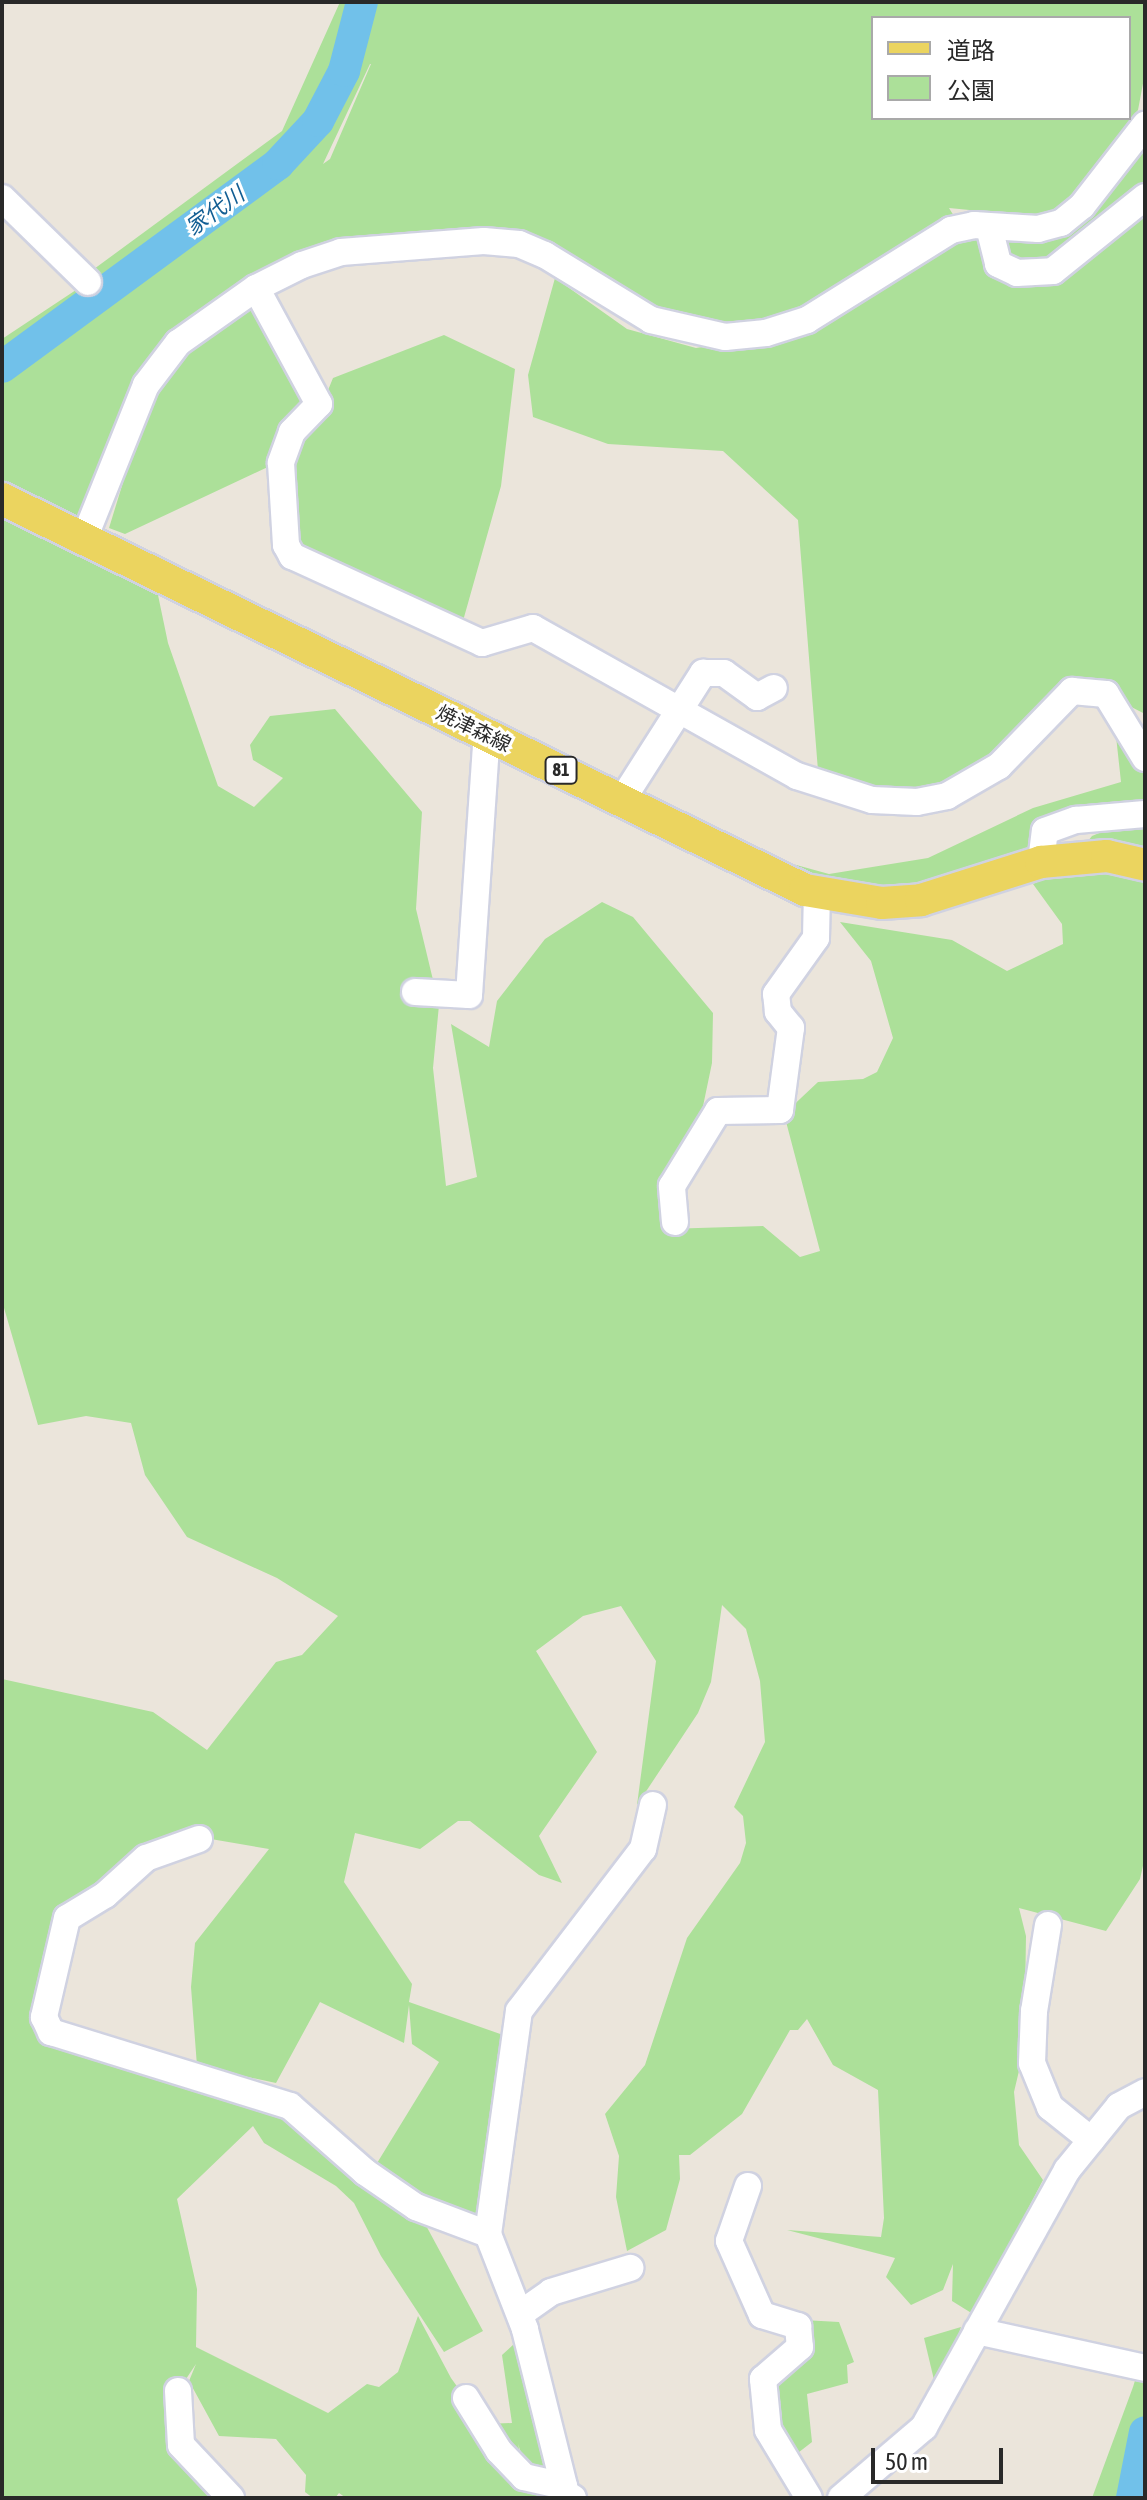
<!DOCTYPE html>
<meta charset="utf-8">
<style>
body{margin:0}
#map{position:relative;width:1147px;height:2500px;overflow:hidden;background:#ebe5db;font-family:"Asap Condensed","Noto Sans JP",sans-serif}
div>[style]{position:absolute}
[style*='--x']{left:calc(var(--x)*1px);top:calc(var(--y)*1px);width:calc(var(--w)*1px);rotate:calc(var(--a)*1deg)}
.green>*{inset:0;background:#ace099}
.river>*{height:32px;margin:-16px;padding:0 16px;transform-origin:16px;border-radius:16px;background:#71c1ea}
.roads{filter:drop-shadow(2px 0 #d0d2e1) drop-shadow(-2px 0 #d0d2e1) drop-shadow(0 2px #d0d2e1) drop-shadow(0 -2px #d0d2e1)}
.minor>*{height:26px;margin:-13px;padding:0 13px;transform-origin:13px;border-radius:13px;background:#fff}
.major>*{height:32px;margin:-16px;padding:0 16px;transform-origin:16px;border-radius:16px;background:#ebd45f}
span{translate:-50% -50%;white-space:nowrap;text-align:center;line-height:1.15;-webkit-text-stroke:6px #fff;paint-order:stroke}
.shield-label span{padding:2px 6px;background:#fff;border:2px solid;border-radius:6px;-webkit-text-stroke-width:0}
.shield-label{font-size:18px;color:#292929;font-weight:700}
.street-label{font-size:20px;color:#292929}
.water-label{font-size:22px;color:#125e93;font-style:italic}
.frame{position:absolute;inset:0;border:4px solid #292929;pointer-events:none}
.legend{position:absolute;left:871px;top:16px;width:260px;height:104px;box-sizing:border-box;background:#fff;border:2px solid #a9a9a9;margin:0;padding:10px 14px;list-style:none;font-size:24px;color:#292929}
.legend li{display:flex;align-items:center;gap:16px;height:40px}
.legend b{width:40px;border:2px solid #a9a9a9}
.scale{position:absolute;left:871px;top:2448px;width:132px;height:36px;box-sizing:border-box;border:4px solid #292929;border-top:0;padding-left:10px;font-size:24px;line-height:28px;white-space:nowrap;color:#292929;-webkit-text-stroke:6px #fff;paint-order:stroke}
</style>
<div id="map">
<div class="green">
<div style="clip-path:polygon(evenodd,340px 2px,1145px 2px,1145px 73px,1138px 110px,1053px 218px,949px 208px,957px 221px,951px 230px,1061px 223px,1145px 123px,1145px 714px,1106px 694px,1072px 691px,1011px 754px,917px 802px,819px 783px,798px 520px,723px 451px,608px 444px,533px 417px,528px 375px,555px 278px,627px 329px,696px 348px,785px 334px,696px 329px,515px 240px,326px 241px,264px 269px,173px 339px,126px 394px,79px 517px,2px 486px,2px 339px,88px 282px,94px 269px,282px 131px,340px 2px,873px 18px,1129px 18px,1129px 118px,873px 118px,873px 18px,340px 2px,371px 64px,330px 159px,323px 164px,370px 64px,371px 64px)"></div>
<div style="clip-path:polygon(249px 293px,322px 405px,333px 378px,444px 335px,515px 369px,501px 486px,461px 628px,299px 553px,270px 466px,125px 534px,109px 528px,152px 388px,187px 336px)"></div>
<div style="clip-path:polygon(2px 513px,97px 545px,158px 595px,168px 643px,218px 786px,254px 807px,283px 778px,253px 760px,250px 745px,270px 716px,335px 709px,422px 812px,416px 909px,439px 1005px,433px 1068px,446px 1186px,477px 1177px,451px 1024px,489px 1047px,497px 1001px,545px 939px,602px 902px,633px 917px,713px 1013px,712px 1063px,702px 1111px,666px 1229px,763px 1226px,800px 1257px,820px 1251px,784px 1114px,818px 1082px,863px 1079px,877px 1072px,893px 1038px,871px 961px,840px 922px,952px 940px,1007px 971px,1063px 944px,1062px 924px,1033px 884px,1067px 867px,1092px 836px,1121px 824px,1145px 827px,1145px 1857px,1140px 1879px,1106px 1931px,1019px 1908px,1026px 1936px,1025px 1996px,1022px 2058px,1014px 2092px,1019px 2145px,1043px 2180px,973px 2314px,952px 2301px,953px 2264px,943px 2290px,911px 2305px,886px 2277px,895px 2258px,787px 2230px,881px 2237px,884px 2218px,878px 2090px,833px 2065px,807px 2019px,798px 2030px,790px 2030px,742px 2114px,690px 2155px,679px 2155px,680px 2179px,666px 2230px,627px 2251px,616px 2197px,619px 2156px,605px 2114px,645px 2065px,687px 1938px,740px 1863px,746px 1843px,743px 1816px,734px 1807px,765px 1742px,760px 1681px,746px 1629px,722px 1605px,711px 1682px,698px 1713px,637px 1805px,656px 1661px,621px 1606px,583px 1616px,536px 1651px,597px 1752px,539px 1836px,562px 1883px,539px 1875px,470px 1821px,458px 1821px,420px 1849px,355px 1833px,344px 1882px,412px 1984px,409px 2002px,506px 2036px,479px 2220px,439px 2215px,374px 2168px,439px 2062px,412px 2044px,409px 2005px,404px 2043px,320px 2002px,276px 2083px,197px 2066px,191px 1987px,195px 1943px,269px 1849px,205px 1838px,83px 1905px,44px 2017px,279px 2102px,416px 2207px,483px 2331px,444px 2352px,381px 2256px,354px 2203px,336px 2186px,264px 2143px,253px 2126px,177px 2199px,197px 2289px,196px 2347px,328px 2413px,367px 2384px,379px 2387px,398px 2372px,418px 2316px,451px 2378px,484px 2424px,512px 2423px,502px 2355px,526px 2333px,554px 2475px,528px 2473px,518px 2444px,524px 2471px,549px 2498px,346px 2498px,339px 2493px,335px 2498px,313px 2498px,305px 2492px,306px 2475px,276px 2439px,219px 2436px,189px 2381px,196px 2364px,178px 2391px,175px 2448px,216px 2498px,2px 2498px,2px 1679px,153px 1712px,207px 1750px,276px 1662px,302px 1655px,338px 1616px,277px 1578px,187px 1537px,145px 1475px,131px 1423px,86px 1416px,38px 1425px,2px 1301px)"></div>
<div style="clip-path:polygon(1116px 736px,1136px 754px,1145px 776px,1145px 807px,1084px 812px,1034px 853px,898px 897px,847px 891px,771px 858px,829px 874px,928px 858px,1033px 808px,1121px 782px)"></div>
<div style="clip-path:polygon(803px 2320px,839px 2322px,854px 2362px,847px 2365px,848px 2383px,807px 2394px,812px 2442px,794px 2456px,774px 2421px,763px 2379px)"></div>
<div style="clip-path:polygon(961px 2327px,947px 2367px,935px 2384px,924px 2338px)"></div>
<div style="clip-path:polygon(1145px 2348px,1145px 2498px,1092px 2498px,1133px 2387px)"></div>
</div>
<div class="river">
<div style="--x:2;--y:367;--w:343;--a:-36.3"></div>
<div style="--x:278;--y:164;--w:59;--a:-47.1"></div>
<div style="--x:318;--y:121;--w:56;--a:-62.5"></div>
<div style="--x:344;--y:71;--w:71;--a:-75.4"></div>
<div style="--x:1132;--y:2498;--w:67;--a:-78.9"></div>
</div>
<div class="roads">
<div class="minor">
<div style="--x:2;--y:198;--w:120;--a:44.3"></div>
<div style="--x:989;--y:227;--w:38;--a:76"></div>
<div style="--x:998;--y:264;--w:21;--a:25"></div>
<div style="--x:1017;--y:273;--w:36;--a:-3"></div>
<div style="--x:1053;--y:271;--w:118;--a:-38.8"></div>
<div style="--x:256;--y:288;--w:132;--a:61.5"></div>
<div style="--x:319;--y:404;--w:39;--a:134"></div>
<div style="--x:292;--y:432;--w:33;--a:110"></div>
<div style="--x:281;--y:463;--w:82;--a:86.5"></div>
<div style="--x:286;--y:545;--w:13;--a:61"></div>
<div style="--x:292;--y:556;--w:209;--a:24.6"></div>
<div style="--x:482;--y:643;--w:53;--a:-16.4"></div>
<div style="--x:533;--y:628;--w:303;--a:29.3"></div>
<div style="--x:797;--y:776;--w:79;--a:17.7"></div>
<div style="--x:872;--y:800;--w:45;--a:2.5"></div>
<div style="--x:917;--y:802;--w:31;--a:-11"></div>
<div style="--x:947;--y:796;--w:60;--a:-30"></div>
<div style="--x:999;--y:766;--w:105;--a:-45.8"></div>
<div style="--x:1072;--y:691;--w:34;--a:5"></div>
<div style="--x:1106;--y:694;--w:75;--a:58.6"></div>
<div style="--x:84;--y:539;--w:166;--a:-68.1"></div>
<div style="--x:146;--y:385;--w:53;--a:-52.7"></div>
<div style="--x:178;--y:343;--w:95;--a:-35.2"></div>
<div style="--x:256;--y:288;--w:51;--a:-26.6"></div>
<div style="--x:302;--y:265;--w:41;--a:-18.4"></div>
<div style="--x:341;--y:252;--w:143;--a:-4.4"></div>
<div style="--x:484;--y:241;--w:35;--a:5"></div>
<div style="--x:519;--y:244;--w:28;--a:23"></div>
<div style="--x:545;--y:255;--w:124;--a:31.5"></div>
<div style="--x:651;--y:320;--w:76;--a:12.9"></div>
<div style="--x:725;--y:337;--w:41;--a:-5.6"></div>
<div style="--x:766;--y:333;--w:43;--a:-17.6"></div>
<div style="--x:807;--y:320;--w:170;--a:-32"></div>
<div style="--x:951;--y:230;--w:24;--a:-12"></div>
<div style="--x:974;--y:225;--w:64;--a:3.6"></div>
<div style="--x:1038;--y:229;--w:24;--a:-15"></div>
<div style="--x:1061;--y:223;--w:27;--a:-39"></div>
<div style="--x:1082;--y:206;--w:103;--a:-52.1"></div>
<div style="--x:622;--y:800;--w:151;--a:-57.5"></div>
<div style="--x:703;--y:673;--w:21;--a:0"></div>
<div style="--x:724;--y:673;--w:41;--a:36"></div>
<div style="--x:757;--y:697;--w:19;--a:-28"></div>
<div style="--x:1041;--y:862;--w:31;--a:-83"></div>
<div style="--x:1045;--y:831;--w:33;--a:-20"></div>
<div style="--x:1076;--y:820;--w:69;--a:-5"></div>
<div style="--x:415;--y:992;--w:54;--a:3.2"></div>
<div style="--x:469;--y:995;--w:262;--a:-86.1"></div>
<div style="--x:675;--y:1222;--w:36;--a:-95"></div>
<div style="--x:672;--y:1186;--w:88;--a:-58.5"></div>
<div style="--x:718;--y:1111;--w:62;--a:-0.9"></div>
<div style="--x:780;--y:1110;--w:83;--a:-82.4"></div>
<div style="--x:791;--y:1028;--w:21;--a:-129"></div>
<div style="--x:778;--y:1012;--w:18;--a:-96"></div>
<div style="--x:776;--y:994;--w:69;--a:-54.5"></div>
<div style="--x:816;--y:938;--w:46;--a:-88.8"></div>
<div style="--x:199;--y:1839;--w:56;--a:160.3"></div>
<div style="--x:146;--y:1858;--w:55;--a:137.9"></div>
<div style="--x:105;--y:1895;--w:44;--a:148.8"></div>
<div style="--x:67;--y:1918;--w:102;--a:103.1"></div>
<div style="--x:44;--y:2017;--w:17;--a:65"></div>
<div style="--x:51;--y:2032;--w:250;--a:17.2"></div>
<div style="--x:290;--y:2106;--w:100;--a:41.3"></div>
<div style="--x:365;--y:2172;--w:62;--a:34.5"></div>
<div style="--x:416;--y:2207;--w:77;--a:20.6"></div>
<div style="--x:1048;--y:1925;--w:87;--a:99.2"></div>
<div style="--x:1034;--y:2011;--w:52;--a:92.2"></div>
<div style="--x:1032;--y:2063;--w:48;--a:67.8"></div>
<div style="--x:1050;--y:2107;--w:53;--a:38.8"></div>
<div style="--x:748;--y:2186;--w:58;--a:109.1"></div>
<div style="--x:729;--y:2241;--w:81;--a:66"></div>
<div style="--x:762;--y:2315;--w:38;--a:17"></div>
<div style="--x:798;--y:2326;--w:21;--a:85"></div>
<div style="--x:800;--y:2347;--w:49;--a:139.1"></div>
<div style="--x:763;--y:2379;--w:51;--a:84.4"></div>
<div style="--x:768;--y:2430;--w:79;--a:58.9"></div>
<div style="--x:520;--y:2314;--w:38;--a:-35"></div>
<div style="--x:551;--y:2292;--w:83;--a:-16.9"></div>
<div style="--x:977;--y:2331;--w:172;--a:12.4"></div>
<div style="--x:178;--y:2391;--w:54;--a:86.8"></div>
<div style="--x:181;--y:2445;--w:73;--a:46.7"></div>
<div style="--x:466;--y:2398;--w:62;--a:58.1"></div>
<div style="--x:499;--y:2451;--w:36;--a:46"></div>
<div style="--x:524;--y:2477;--w:41;--a:12.7"></div>
<div style="--x:573;--y:2498;--w:8;--a:-150"></div>
<div style="--x:566;--y:2494;--w:170;--a:-104"></div>
<div style="--x:525;--y:2329;--w:102;--a:-111.3"></div>
<div style="--x:488;--y:2234;--w:225;--a:-82.1"></div>
<div style="--x:519;--y:2011;--w:204;--a:-52.6"></div>
<div style="--x:643;--y:1849;--w:45;--a:-77.2"></div>
<div style="--x:841;--y:2498;--w:109;--a:-40.5"></div>
<div style="--x:924;--y:2427;--w:294;--a:-60.9"></div>
<div style="--x:1067;--y:2170;--w:82;--a:-50.9"></div>
<div style="--x:1119;--y:2106;--w:30;--a:-28"></div>
</div>
<div class="major">
<div style="--x:2;--y:499;--w:893;--a:25.96"></div>
<div style="--x:805;--y:890;--w:78;--a:9.6"></div>
<div style="--x:882;--y:903;--w:39;--a:-4"></div>
<div style="--x:921;--y:900;--w:126;--a:-17.6"></div>
<div style="--x:1041;--y:862;--w:66;--a:-5.2"></div>
<div style="--x:1107;--y:856;--w:39;--a:13"></div>
</div>
</div>
<div class="shield-label">
<span style="left:561px;top:770px">81</span>
</div>
<div class="street-label">
<span style="left:474px;top:728px;rotate:26deg">焼津森線</span>
</div>
<div class="water-label">
<span style="left:215px;top:211px;rotate:-36deg">家代川</span>
</div>
<div class="frame"></div>
<ul class="legend">
<li><b style="height:10px;background:#ebd45f"></b>道路</li>
<li><b style="height:22px;background:#ace099"></b>公園</li>
</ul>
<div class="scale">50 m</div>
</div>
